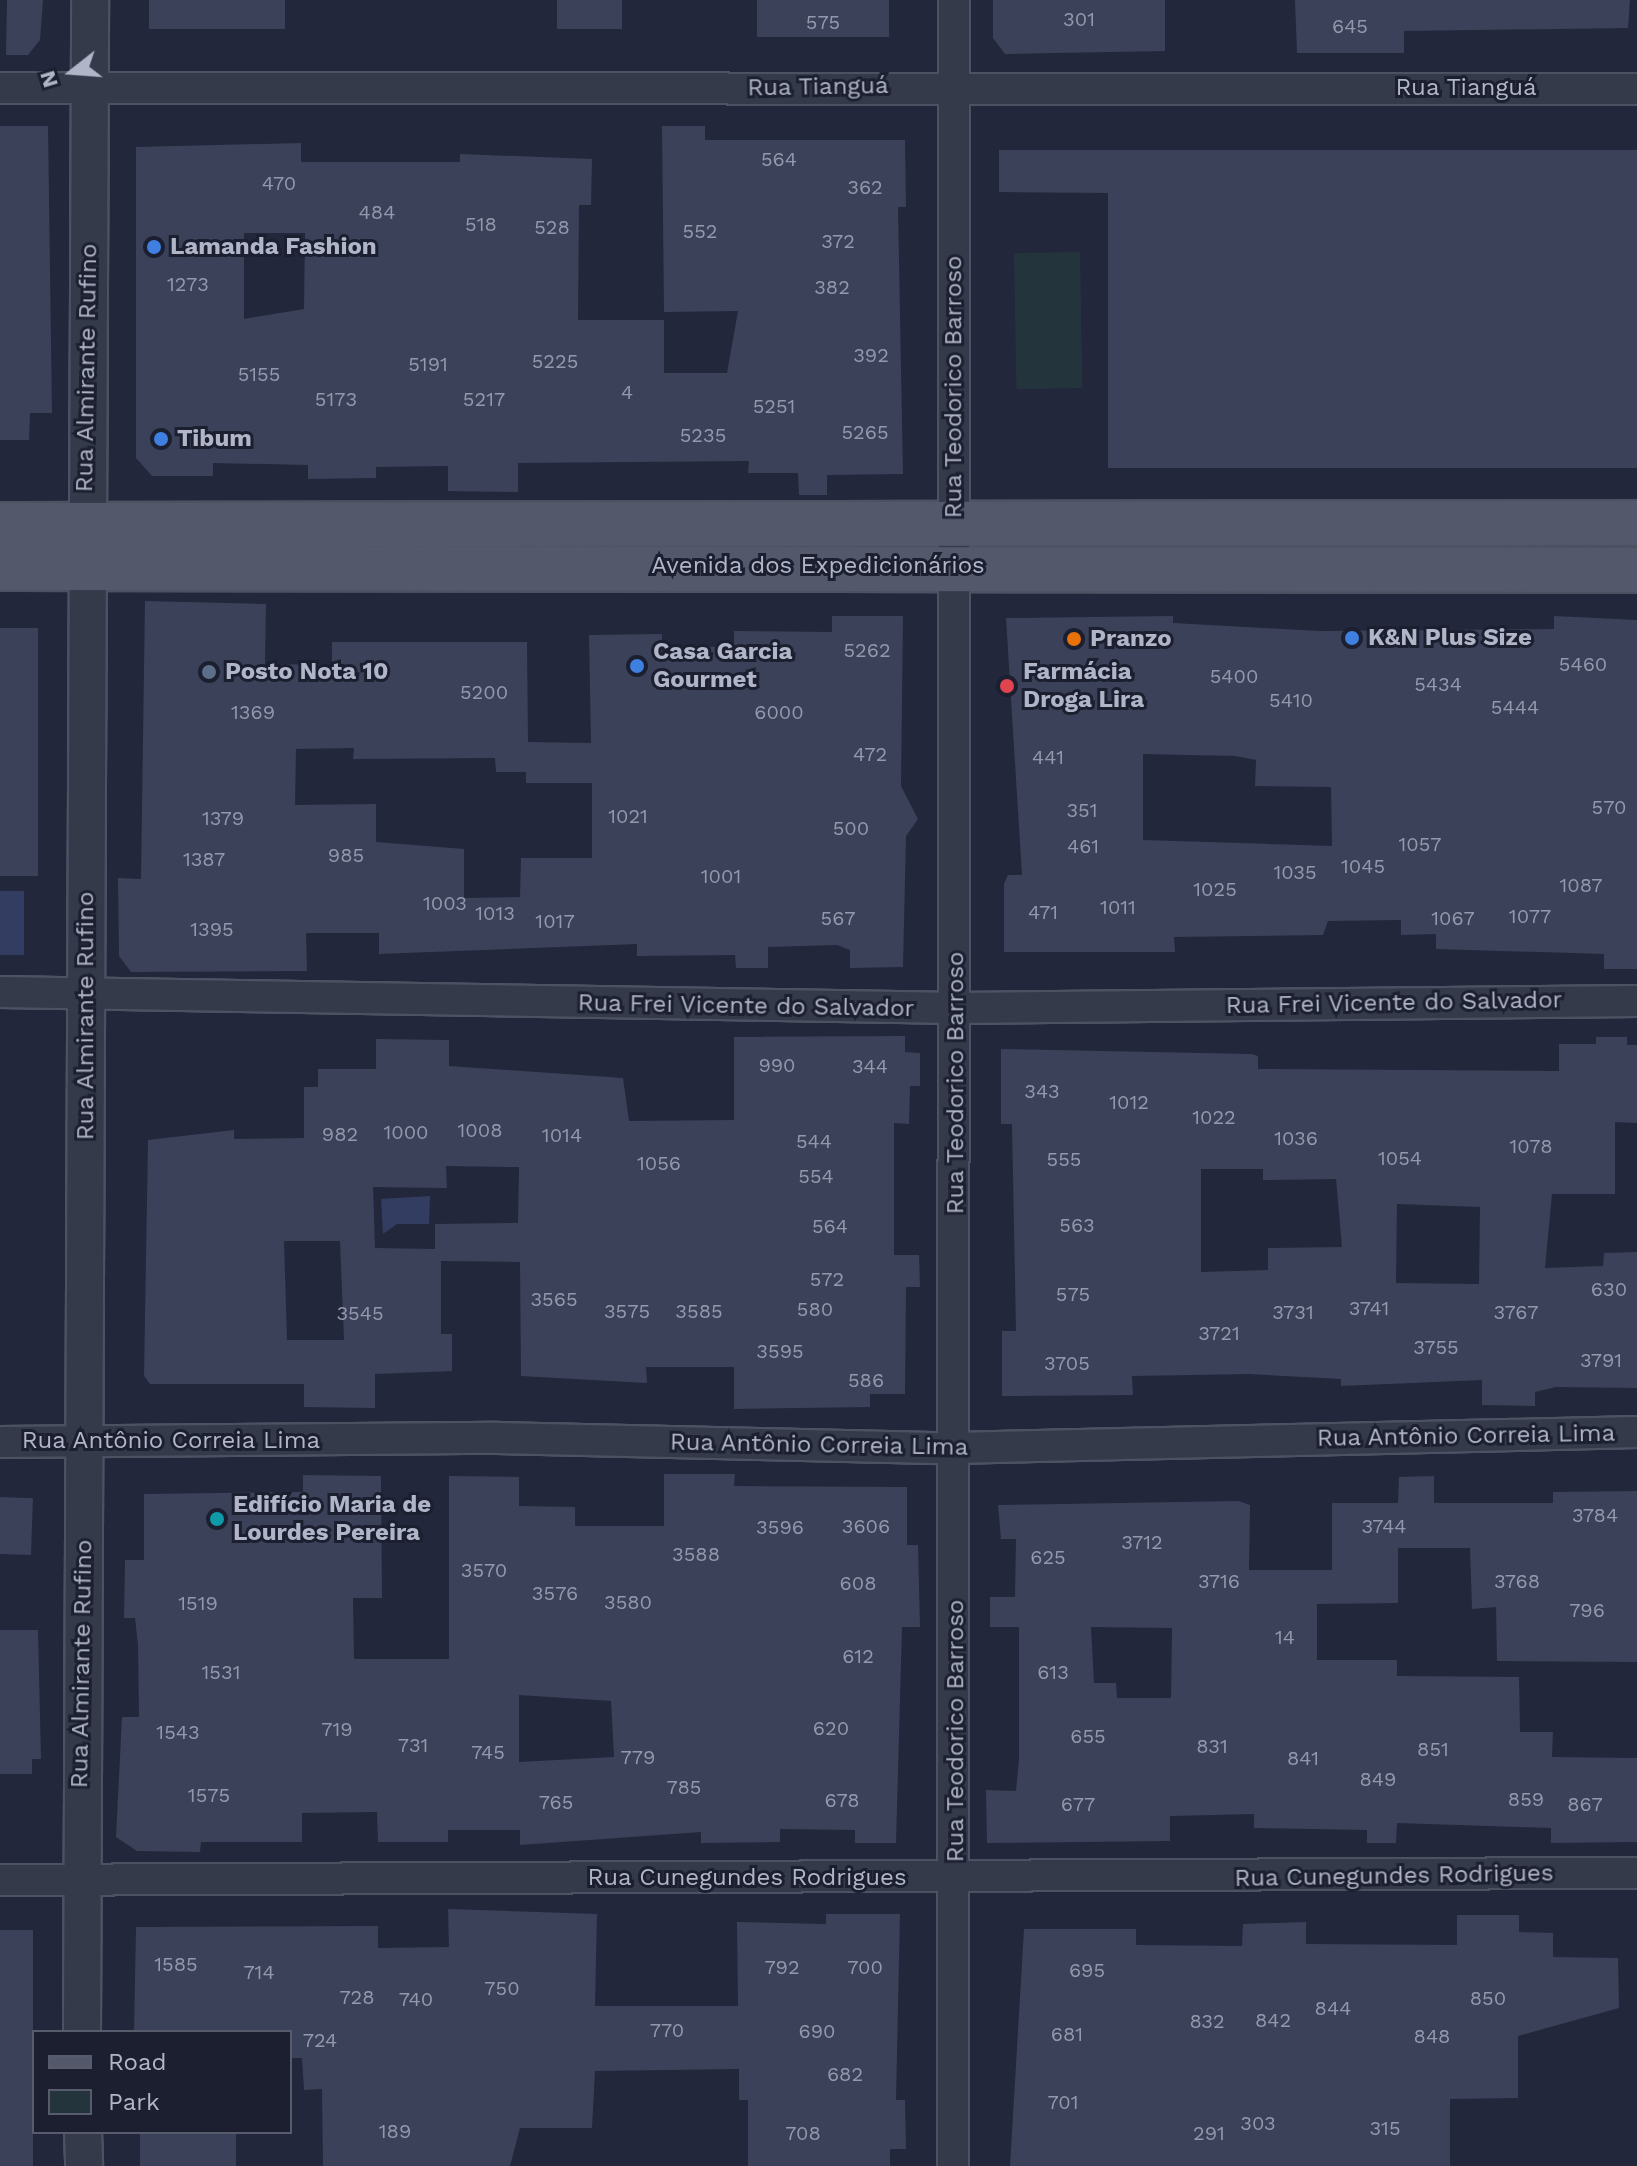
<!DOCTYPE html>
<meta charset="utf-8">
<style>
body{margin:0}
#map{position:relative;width:1637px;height:2166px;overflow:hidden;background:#22273b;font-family:"Work Sans",sans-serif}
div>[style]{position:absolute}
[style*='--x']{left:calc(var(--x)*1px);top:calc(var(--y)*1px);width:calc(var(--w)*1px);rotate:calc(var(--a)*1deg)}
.green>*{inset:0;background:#24343c;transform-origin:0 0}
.water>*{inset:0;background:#333d61;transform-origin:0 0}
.building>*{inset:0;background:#3b4159;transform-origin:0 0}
.roads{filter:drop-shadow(2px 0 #4d5263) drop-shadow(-2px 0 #4d5263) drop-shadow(0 2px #4d5263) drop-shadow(0 -2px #4d5263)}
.minor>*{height:30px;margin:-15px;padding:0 15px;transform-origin:15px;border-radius:15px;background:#353a4b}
.tertiary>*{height:36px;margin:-18px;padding:0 18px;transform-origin:18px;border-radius:18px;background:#353a4b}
.primary>*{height:44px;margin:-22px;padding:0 22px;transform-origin:22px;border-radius:22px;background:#53596b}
.dots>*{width:22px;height:22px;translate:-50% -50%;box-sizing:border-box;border:4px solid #1b1f30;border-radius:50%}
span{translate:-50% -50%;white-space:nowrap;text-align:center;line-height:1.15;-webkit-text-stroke:6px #1b1f30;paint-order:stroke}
.number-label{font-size:20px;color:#9398ac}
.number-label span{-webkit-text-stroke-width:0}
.street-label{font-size:24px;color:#b0b5c7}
.poi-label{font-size:24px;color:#b0b5c7;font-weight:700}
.left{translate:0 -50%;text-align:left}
.legend{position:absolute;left:32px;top:2030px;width:260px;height:104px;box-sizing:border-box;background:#1b1f30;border:2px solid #575b6c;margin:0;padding:10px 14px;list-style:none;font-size:24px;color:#b0b5c7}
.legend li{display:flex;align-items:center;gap:16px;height:40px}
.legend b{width:40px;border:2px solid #575b6c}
.north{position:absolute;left:32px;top:32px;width:80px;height:80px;-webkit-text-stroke:6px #1b1f30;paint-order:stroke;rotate:253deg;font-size:22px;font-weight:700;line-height:32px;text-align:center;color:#b0b5c7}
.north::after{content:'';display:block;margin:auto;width:28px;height:36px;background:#b0b5c7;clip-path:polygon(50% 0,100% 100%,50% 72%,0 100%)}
</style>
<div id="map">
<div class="green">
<div style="left:1080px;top:252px;width:136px;height:66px;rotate:89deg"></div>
</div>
<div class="water">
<div style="left:0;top:891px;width:24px;height:64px"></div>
<div style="clip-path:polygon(430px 1196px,429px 1224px,397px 1224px,383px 1234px,381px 1199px)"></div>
</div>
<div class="building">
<div style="clip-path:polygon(7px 0,43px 0,40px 40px,28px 55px,6px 55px)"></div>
<div style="left:149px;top:0;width:136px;height:29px"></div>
<div style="left:557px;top:0;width:65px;height:29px"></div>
<div style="left:757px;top:0;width:132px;height:37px"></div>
<div style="clip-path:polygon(993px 0,1165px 0,1165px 51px,1005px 54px,993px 38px)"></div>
<div style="clip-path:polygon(1295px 0,1630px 0,1628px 28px,1404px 31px,1404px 53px,1297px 53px)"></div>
<div style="clip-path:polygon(0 126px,48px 126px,52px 413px,30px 413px,29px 440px,0 440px)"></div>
<div style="clip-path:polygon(evenodd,662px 126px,705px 126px,705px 140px,905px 140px,906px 207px,898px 207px,903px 474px,827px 475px,827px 495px,799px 495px,798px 473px,748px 473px,749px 461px,518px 463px,518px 492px,448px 491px,448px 466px,376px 467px,376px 478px,308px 479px,308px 465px,213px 463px,213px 476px,152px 476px,136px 458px,136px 147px,301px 143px,301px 162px,460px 162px,460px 154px,592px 159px,591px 205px,579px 205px,578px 320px,664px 320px,664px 373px,727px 373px,738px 311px,664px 312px,662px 126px,244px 233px,305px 233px,304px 309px,244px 319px,244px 233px)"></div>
<div style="clip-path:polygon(999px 150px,1637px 150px,1637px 468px,1108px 468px,1108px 193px,999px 192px)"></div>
<div style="clip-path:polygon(evenodd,145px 601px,266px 604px,265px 664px,332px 665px,332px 642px,527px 642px,528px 742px,591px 743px,589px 635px,662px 634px,662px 646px,734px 647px,734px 631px,832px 632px,832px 616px,903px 616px,901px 786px,918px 819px,906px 836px,903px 967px,850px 968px,850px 950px,837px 945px,768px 947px,768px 968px,736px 968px,735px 955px,637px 956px,637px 944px,379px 954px,379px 933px,306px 933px,307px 971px,131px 972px,119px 956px,118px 878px,141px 879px,145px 601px,354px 748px,353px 759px,495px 758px,496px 772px,526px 772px,526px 783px,592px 783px,592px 858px,521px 858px,520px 897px,464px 898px,464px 849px,376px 842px,376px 804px,295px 805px,296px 749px,354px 748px)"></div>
<div style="clip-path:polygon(evenodd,1173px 616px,1173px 623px,1319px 631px,1554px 629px,1554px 616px,1637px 620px,1637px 969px,1604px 969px,1604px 954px,1436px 949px,1436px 934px,1401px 935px,1401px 920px,1328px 921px,1323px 935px,1174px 937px,1175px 952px,1004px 952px,1004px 884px,1008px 875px,1022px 875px,1006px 618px,1173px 616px,1143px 754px,1235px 756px,1256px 760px,1255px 786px,1331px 787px,1332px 846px,1143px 840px,1143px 754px)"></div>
<div style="left:0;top:628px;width:38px;height:248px"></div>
<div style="clip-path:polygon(evenodd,905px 1036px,905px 1052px,920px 1053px,920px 1086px,910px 1086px,909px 1124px,894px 1123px,894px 1255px,919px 1255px,920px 1287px,906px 1287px,905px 1394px,870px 1394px,870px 1407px,734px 1409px,734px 1367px,646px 1367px,647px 1383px,521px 1376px,520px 1262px,441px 1261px,441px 1334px,452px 1334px,452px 1371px,375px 1374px,375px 1408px,304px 1407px,304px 1384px,150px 1384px,144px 1376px,148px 1140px,234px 1130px,234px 1139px,304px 1138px,304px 1087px,318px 1087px,318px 1069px,376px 1069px,376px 1039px,449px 1040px,449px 1066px,623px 1078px,629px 1121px,734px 1120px,734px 1037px,905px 1036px,446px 1166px,519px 1167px,518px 1223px,435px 1224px,435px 1249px,375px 1248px,373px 1187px,447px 1188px,446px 1166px,905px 1036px,284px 1241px,340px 1241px,344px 1340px,287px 1340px,284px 1241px)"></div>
<div style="clip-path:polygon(evenodd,1596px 1037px,1627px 1037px,1627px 1045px,1637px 1045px,1637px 1123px,1615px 1122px,1615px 1194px,1552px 1194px,1545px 1268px,1603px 1266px,1604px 1253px,1637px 1252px,1637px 1388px,1556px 1387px,1535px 1392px,1535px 1406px,1482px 1405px,1482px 1380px,1341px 1386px,1341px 1379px,1249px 1374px,1132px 1376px,1133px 1395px,1002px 1396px,1002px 1331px,1016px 1331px,1012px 1124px,1001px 1124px,1001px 1049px,1251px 1054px,1258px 1056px,1258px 1069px,1559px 1071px,1559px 1044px,1596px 1044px,1596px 1037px,1201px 1169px,1263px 1169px,1263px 1180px,1336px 1179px,1342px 1247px,1268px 1248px,1268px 1270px,1201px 1272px,1201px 1169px,1596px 1037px,1397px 1204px,1480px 1207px,1479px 1284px,1396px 1283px,1397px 1204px)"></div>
<div style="clip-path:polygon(evenodd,664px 1474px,735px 1474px,734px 1486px,907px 1487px,907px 1545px,918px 1545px,920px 1627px,902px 1627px,896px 1843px,855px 1843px,855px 1830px,780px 1829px,780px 1842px,701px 1843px,701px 1832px,520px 1845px,520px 1830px,448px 1830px,448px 1842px,378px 1842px,377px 1812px,302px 1813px,302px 1842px,201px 1842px,200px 1852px,137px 1851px,116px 1837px,122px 1717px,139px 1717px,138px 1645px,135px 1618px,124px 1618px,125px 1560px,144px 1560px,144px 1494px,303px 1492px,303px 1475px,381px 1476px,382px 1598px,353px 1598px,354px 1659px,449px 1659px,449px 1476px,519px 1477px,519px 1506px,575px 1507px,575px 1526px,664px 1526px,664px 1474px,519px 1695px,611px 1701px,614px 1757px,519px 1762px,519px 1695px)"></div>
<div style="clip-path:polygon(evenodd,1434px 1476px,1434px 1503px,1553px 1503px,1553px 1492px,1637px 1491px,1637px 1662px,1497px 1661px,1496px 1607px,1472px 1609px,1470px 1548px,1398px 1548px,1398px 1603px,1317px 1604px,1317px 1660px,1397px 1660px,1397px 1676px,1519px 1677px,1520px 1732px,1553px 1732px,1552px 1757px,1637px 1758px,1637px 1842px,1551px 1843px,1551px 1828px,1397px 1823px,1396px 1843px,1367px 1843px,1367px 1830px,1254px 1828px,1254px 1814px,1170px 1816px,1170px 1841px,987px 1843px,986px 1790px,1016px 1791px,1019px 1759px,1019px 1627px,990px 1627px,990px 1597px,1015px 1597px,1016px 1539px,1001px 1539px,998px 1505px,1239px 1501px,1250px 1505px,1249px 1570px,1332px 1570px,1332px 1503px,1398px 1503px,1399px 1477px,1434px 1476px,1091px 1627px,1172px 1628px,1171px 1698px,1117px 1698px,1116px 1683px,1094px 1683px,1091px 1627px)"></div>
<div style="left:0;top:1497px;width:33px;height:57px;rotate:2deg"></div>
<div style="clip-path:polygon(0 1630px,38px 1630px,41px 1759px,32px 1759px,32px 1774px,0 1774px)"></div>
<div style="clip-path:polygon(448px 1909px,597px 1914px,595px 2006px,738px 2006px,737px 1922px,826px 1924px,826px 1914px,900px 1914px,896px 2100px,905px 2100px,906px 2149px,890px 2149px,890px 2166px,748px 2166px,748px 2100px,739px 2100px,739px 2069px,595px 2071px,592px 2128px,520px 2128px,510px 2166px,323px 2166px,322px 2089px,304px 2090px,302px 2058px,290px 2058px,290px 2032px,134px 2032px,136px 1927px,378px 1926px,378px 1948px,449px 1947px)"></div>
<div style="clip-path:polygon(1457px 1915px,1519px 1915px,1519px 1932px,1553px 1933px,1553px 1957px,1618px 1958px,1619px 2008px,1518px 2036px,1518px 2098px,1450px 2099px,1450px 2166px,1010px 2166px,1024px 1929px,1136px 1929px,1136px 1945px,1242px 1946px,1243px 1924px,1306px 1922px,1306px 1944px,1457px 1945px)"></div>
<div style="left:0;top:1930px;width:33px;height:236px"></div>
<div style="left:140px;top:2132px;width:96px;height:34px"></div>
</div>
<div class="roads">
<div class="minor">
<div style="--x:0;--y:88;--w:1637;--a:0.04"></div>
<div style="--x:0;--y:992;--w:957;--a:0.96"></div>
<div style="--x:957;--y:1008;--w:680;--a:-0.59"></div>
<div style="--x:0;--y:1442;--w:497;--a:-0.5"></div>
<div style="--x:497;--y:1438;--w:458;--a:1.3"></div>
<div style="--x:955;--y:1448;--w:682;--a:-1.34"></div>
<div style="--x:0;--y:1880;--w:1637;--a:-0.25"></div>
<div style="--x:953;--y:2166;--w:2166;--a:-89.97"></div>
</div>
<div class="tertiary">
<div style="--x:82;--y:2032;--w:2032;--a:-89.77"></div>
<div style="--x:83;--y:2132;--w:34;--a:88"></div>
</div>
<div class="primary">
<div style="--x:0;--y:525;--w:1637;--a:-0.07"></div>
<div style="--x:0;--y:568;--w:1637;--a:0.07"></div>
</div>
</div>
<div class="dots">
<div style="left:154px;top:247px;background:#3f7fe0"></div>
<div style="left:161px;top:439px;background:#3f7fe0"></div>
<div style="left:1352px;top:638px;background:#3f7fe0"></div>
<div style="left:1074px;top:639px;background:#e8710a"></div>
<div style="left:637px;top:666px;background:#3f7fe0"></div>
<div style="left:209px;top:672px;background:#5c6f8a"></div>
<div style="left:1007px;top:686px;background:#e0444e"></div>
<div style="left:217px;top:1519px;background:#0f9aa8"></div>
</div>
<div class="number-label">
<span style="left:1079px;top:19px">301</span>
<span style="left:823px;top:22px">575</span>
<span style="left:1350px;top:26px">645</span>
<span style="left:779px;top:159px">564</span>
<span style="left:279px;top:183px">470</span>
<span style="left:865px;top:187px">362</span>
<span style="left:377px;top:212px">484</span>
<span style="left:481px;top:224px">518</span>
<span style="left:552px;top:227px">528</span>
<span style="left:700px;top:231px">552</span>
<span style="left:838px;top:241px">372</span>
<span style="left:188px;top:284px">1273</span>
<span style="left:832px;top:287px">382</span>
<span style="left:871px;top:355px">392</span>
<span style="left:555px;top:361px">5225</span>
<span style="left:428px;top:364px">5191</span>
<span style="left:259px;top:374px">5155</span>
<span style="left:627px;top:392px">4</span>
<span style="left:336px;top:399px">5173</span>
<span style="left:484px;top:399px">5217</span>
<span style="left:774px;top:406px">5251</span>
<span style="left:865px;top:432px">5265</span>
<span style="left:703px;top:435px">5235</span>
<span style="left:867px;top:650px">5262</span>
<span style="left:1583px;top:664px">5460</span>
<span style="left:1234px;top:676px">5400</span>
<span style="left:1438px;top:684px">5434</span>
<span style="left:484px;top:692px">5200</span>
<span style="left:1291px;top:700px">5410</span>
<span style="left:1515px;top:707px">5444</span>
<span style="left:253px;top:712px">1369</span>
<span style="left:779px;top:712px">6000</span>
<span style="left:870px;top:754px">472</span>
<span style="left:1048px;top:757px">441</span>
<span style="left:1609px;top:807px">570</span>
<span style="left:1082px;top:810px">351</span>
<span style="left:628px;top:816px">1021</span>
<span style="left:223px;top:818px">1379</span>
<span style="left:851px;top:828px">500</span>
<span style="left:1420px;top:844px">1057</span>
<span style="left:1083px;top:846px">461</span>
<span style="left:346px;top:855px">985</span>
<span style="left:204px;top:859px">1387</span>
<span style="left:1363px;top:866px">1045</span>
<span style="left:1295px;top:872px">1035</span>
<span style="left:721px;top:876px">1001</span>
<span style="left:1581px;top:885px">1087</span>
<span style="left:1215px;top:889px">1025</span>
<span style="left:445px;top:903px">1003</span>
<span style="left:1118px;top:907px">1011</span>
<span style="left:1043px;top:912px">471</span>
<span style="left:495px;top:913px">1013</span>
<span style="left:1530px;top:916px">1077</span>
<span style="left:838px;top:918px">567</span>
<span style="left:1453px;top:918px">1067</span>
<span style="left:555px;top:921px">1017</span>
<span style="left:212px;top:929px">1395</span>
<span style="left:777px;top:1065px">990</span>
<span style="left:870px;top:1066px">344</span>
<span style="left:1042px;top:1091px">343</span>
<span style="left:1129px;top:1102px">1012</span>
<span style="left:1214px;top:1117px">1022</span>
<span style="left:480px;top:1130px">1008</span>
<span style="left:406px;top:1132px">1000</span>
<span style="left:340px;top:1134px">982</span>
<span style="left:562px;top:1135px">1014</span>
<span style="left:1296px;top:1138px">1036</span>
<span style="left:814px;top:1141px">544</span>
<span style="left:1531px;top:1146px">1078</span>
<span style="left:1400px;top:1158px">1054</span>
<span style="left:1064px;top:1159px">555</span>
<span style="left:659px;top:1163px">1056</span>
<span style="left:816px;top:1176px">554</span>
<span style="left:1077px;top:1225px">563</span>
<span style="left:830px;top:1226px">564</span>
<span style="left:827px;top:1279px">572</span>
<span style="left:1609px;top:1289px">630</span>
<span style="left:1073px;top:1294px">575</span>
<span style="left:554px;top:1299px">3565</span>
<span style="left:1369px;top:1308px">3741</span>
<span style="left:815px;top:1309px">580</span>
<span style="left:627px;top:1311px">3575</span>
<span style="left:699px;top:1311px">3585</span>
<span style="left:1293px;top:1312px">3731</span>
<span style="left:1516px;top:1312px">3767</span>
<span style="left:360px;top:1313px">3545</span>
<span style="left:1219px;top:1333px">3721</span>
<span style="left:1436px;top:1347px">3755</span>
<span style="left:780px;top:1351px">3595</span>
<span style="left:1601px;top:1360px">3791</span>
<span style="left:1067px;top:1363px">3705</span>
<span style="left:866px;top:1380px">586</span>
<span style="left:1595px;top:1515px">3784</span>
<span style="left:866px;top:1526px">3606</span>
<span style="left:1384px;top:1526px">3744</span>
<span style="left:780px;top:1527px">3596</span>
<span style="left:1142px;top:1542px">3712</span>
<span style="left:696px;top:1554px">3588</span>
<span style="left:1048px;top:1557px">625</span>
<span style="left:484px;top:1570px">3570</span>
<span style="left:1219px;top:1581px">3716</span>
<span style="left:1517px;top:1581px">3768</span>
<span style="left:858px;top:1583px">608</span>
<span style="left:555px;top:1593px">3576</span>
<span style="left:628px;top:1602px">3580</span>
<span style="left:198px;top:1603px">1519</span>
<span style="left:1587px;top:1610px">796</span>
<span style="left:1285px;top:1637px">14</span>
<span style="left:858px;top:1656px">612</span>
<span style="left:221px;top:1672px">1531</span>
<span style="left:1053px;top:1672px">613</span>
<span style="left:831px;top:1728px">620</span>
<span style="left:337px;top:1729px">719</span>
<span style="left:178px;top:1732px">1543</span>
<span style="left:1088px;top:1736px">655</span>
<span style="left:413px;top:1745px">731</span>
<span style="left:1212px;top:1746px">831</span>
<span style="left:1433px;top:1749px">851</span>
<span style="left:488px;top:1752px">745</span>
<span style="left:638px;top:1757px">779</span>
<span style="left:1303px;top:1758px">841</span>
<span style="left:1378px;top:1779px">849</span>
<span style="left:684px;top:1787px">785</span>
<span style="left:209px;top:1795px">1575</span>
<span style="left:1526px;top:1799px">859</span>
<span style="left:842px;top:1800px">678</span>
<span style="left:556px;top:1802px">765</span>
<span style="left:1078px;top:1804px">677</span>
<span style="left:1585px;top:1804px">867</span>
<span style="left:176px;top:1964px">1585</span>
<span style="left:782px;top:1967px">792</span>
<span style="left:865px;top:1967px">700</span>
<span style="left:1087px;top:1970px">695</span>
<span style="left:259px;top:1972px">714</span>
<span style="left:502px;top:1988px">750</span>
<span style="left:357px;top:1997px">728</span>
<span style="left:1488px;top:1998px">850</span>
<span style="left:416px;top:1999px">740</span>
<span style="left:1333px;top:2008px">844</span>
<span style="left:1273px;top:2020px">842</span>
<span style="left:1207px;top:2021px">832</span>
<span style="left:667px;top:2030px">770</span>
<span style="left:817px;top:2031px">690</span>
<span style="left:1067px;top:2034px">681</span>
<span style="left:1432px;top:2036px">848</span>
<span style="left:320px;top:2040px">724</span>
<span style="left:845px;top:2074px">682</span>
<span style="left:1063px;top:2102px">701</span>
<span style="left:1258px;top:2123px">303</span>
<span style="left:1385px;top:2128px">315</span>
<span style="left:395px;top:2131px">189</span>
<span style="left:803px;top:2133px">708</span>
<span style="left:1209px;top:2133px">291</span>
</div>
<div class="street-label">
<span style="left:818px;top:87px;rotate:-1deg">Rua Tianguá</span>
<span style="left:1466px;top:88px">Rua Tianguá</span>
<span style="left:87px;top:368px;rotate:-89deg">Rua Almirante Rufino</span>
<span style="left:954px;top:387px;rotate:-90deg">Rua Teodorico Barroso</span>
<span style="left:818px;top:566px">Avenida dos Expedicionários</span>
<span style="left:1394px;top:1003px;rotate:-1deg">Rua Frei Vicente do Salvador</span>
<span style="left:746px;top:1006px;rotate:1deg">Rua Frei Vicente do Salvador</span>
<span style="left:86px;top:1016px;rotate:-90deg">Rua Almirante Rufino</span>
<span style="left:956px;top:1083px;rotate:-90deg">Rua Teodorico Barroso</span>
<span style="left:1466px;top:1436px;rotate:-1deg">Rua Antônio Correia Lima</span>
<span style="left:171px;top:1441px">Rua Antônio Correia Lima</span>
<span style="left:819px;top:1445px;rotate:1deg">Rua Antônio Correia Lima</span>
<span style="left:82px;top:1664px;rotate:-89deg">Rua Almirante Rufino</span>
<span style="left:956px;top:1731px;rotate:-90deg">Rua Teodorico Barroso</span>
<span style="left:1394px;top:1876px;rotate:-1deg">Rua Cunegundes Rodrigues</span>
<span style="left:747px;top:1878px">Rua Cunegundes Rodrigues</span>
</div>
<div class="poi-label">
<span class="left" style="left:170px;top:247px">Lamanda Fashion</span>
<span class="left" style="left:177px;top:439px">Tibum</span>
<span class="left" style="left:1368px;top:638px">K&amp;N Plus Size</span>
<span class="left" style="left:1090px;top:639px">Pranzo</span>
<span class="left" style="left:653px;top:666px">Casa Garcia<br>Gourmet</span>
<span class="left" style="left:225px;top:672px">Posto Nota 10</span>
<span class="left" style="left:1023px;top:686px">Farmácia<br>Droga Lira</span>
<span class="left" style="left:233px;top:1519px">Edifício Maria de<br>Lourdes Pereira</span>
</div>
<ul class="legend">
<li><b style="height:10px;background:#53596b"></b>Road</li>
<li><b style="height:22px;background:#24343c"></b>Park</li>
</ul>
<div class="north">N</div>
</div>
